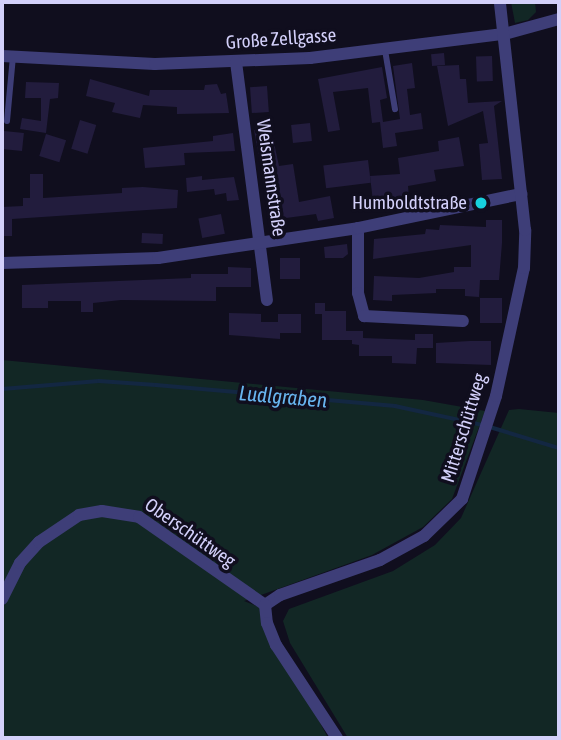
<!DOCTYPE html>
<meta charset="utf-8">
<style>
body{margin:0}
#map{position:relative;width:561px;height:740px;overflow:hidden;background:#100e1e;font-family:"Asap Condensed",sans-serif}
div>[style]{position:absolute}
[style*='--x']{left:calc(var(--x)*1px);top:calc(var(--y)*1px);width:calc(var(--w)*1px);rotate:calc(var(--a)*1deg)}
.green>*{inset:0;background:#122725}
.stream>*{height:3.5px;margin:-1.75px;padding:0 1.75px;transform-origin:1.75px;border-radius:1.75px;background:#132742}
.building>*{inset:0;background:#221c3d;transform-origin:0 0}
.lane>*{height:6px;margin:-3px;padding:0 3px;transform-origin:3px;border-radius:3px;background:#3e3e78}
.street>*{height:12px;margin:-6px;padding:0 6px;transform-origin:6px;border-radius:6px;background:#3e3e78}
.dots>*{width:19px;height:19px;translate:-50% -50%;box-sizing:border-box;border:4px solid #100e1e;border-radius:50%}
span{translate:-50% -50%;white-space:nowrap;text-align:center;line-height:1.15;-webkit-text-stroke:7px #100e1e;paint-order:stroke}
.street-label{font-size:19px;color:#d3d0fa}
.poi-label{font-size:19px;color:#d3d0fa}
.right{translate:-100% -50%;text-align:right}
.water-label{font-size:21px;color:#68b5ef;font-style:italic}
.frame{position:absolute;inset:0;border:4px solid #d3d0fa;pointer-events:none}
</style>
<div id="map">
<div class="green">
<div style="clip-path:polygon(511px 2px,535px 2px,536px 12px,528px 20px,515px 23px)"></div>
<div style="clip-path:polygon(2px 360px,423px 400px,485px 411px,452px 499px,423px 527px,372px 555px,244px 601px,259px 607px,328px 738px,2px 738px)"></div>
<div style="clip-path:polygon(519px 409px,559px 413px,559px 738px,348px 738px,290px 643px,283px 621px,289px 609px,393px 571px,435px 545px,461px 518px,509px 410px)"></div>
</div>
<div class="stream">
<div style="--x:2;--y:389;--w:97;--a:-4.7"></div>
<div style="--x:99;--y:381;--w:57;--a:4"></div>
<div style="--x:156;--y:385;--w:240;--a:5"></div>
<div style="--x:395;--y:406;--w:90;--a:12.2"></div>
<div style="--x:490;--y:427;--w:72;--a:16.9"></div>
</div>
<div class="building">
<div style="left:444px;top:53px;width:12px;height:13px;rotate:85deg"></div>
<div style="left:492px;top:56px;width:25px;height:16px;rotate:88deg"></div>
<div style="clip-path:polygon(412px 63px,415px 88px,407px 89px,410px 115px,421px 113px,423px 129px,395px 133px,397px 146px,383px 148px,380px 122px,372px 123px,368px 88px,333px 92px,340px 130px,328px 132px,318px 79px,382px 67px,387px 98px,380px 100px,383px 122px,400px 119px,393px 66px)"></div>
<div style="clip-path:polygon(459px 65px,460px 79px,466px 79px,468px 103px,502px 101px,494px 106px,502px 179px,482px 180px,479px 144px,488px 143px,483px 111px,448px 126px,437px 66px)"></div>
<div style="clip-path:polygon(90px 79px,149px 96px,150px 90px,204px 90px,205px 85px,217px 84px,221px 94px,226px 93px,229px 113px,177px 114px,177px 107px,143px 105px,140px 118px,112px 112px,115px 103px,86px 96px)"></div>
<div style="clip-path:polygon(26px 82px,59px 83px,58px 98px,50px 99px,46px 133px,20px 129px,22px 118px,41px 121px,41px 98px,25px 98px)"></div>
<div style="left:267px;top:86px;width:26px;height:17px;rotate:86deg"></div>
<div style="left:80px;top:120px;width:17px;height:30px;rotate:17deg"></div>
<div style="left:310px;top:123px;width:18px;height:19px;rotate:84deg"></div>
<div style="clip-path:polygon(264px 129px,265px 140px,273px 138px,279px 166px,293px 164px,299px 202px,330px 196px,334px 218px,318px 221px,316px 214px,271px 220px,265px 156px,259px 158px,254px 130px)"></div>
<div style="left:4px;top:131px;width:20px;height:18px;rotate:6deg"></div>
<div style="clip-path:polygon(233px 133px,235px 151px,184px 153px,185px 165px,145px 168px,143px 148px,213px 141px,213px 136px)"></div>
<div style="left:46px;top:134px;width:21px;height:23px;rotate:17deg"></div>
<div style="clip-path:polygon(459px 137px,464px 166px,434px 170px,436px 181px,408px 186px,409px 198px,383px 200px,384px 209px,374px 210px,370px 176px,400px 174px,398px 158px,439px 151px,438px 141px)"></div>
<div style="left:368px;top:160px;width:23px;height:45px;rotate:83deg"></div>
<div style="clip-path:polygon(30px 174px,43px 174px,43px 198px,122px 193px,122px 188px,143px 187px,178px 190px,177px 208px,12px 219px,12px 236px,2px 236px,2px 207px,23px 206px,23px 198px,30px 198px)"></div>
<div style="clip-path:polygon(202px 176px,202px 180px,234px 177px,239px 200px,227px 201px,226px 193px,215px 195px,214px 189px,187px 192px,186px 178px)"></div>
<div style="left:221px;top:214px;width:20px;height:23px;rotate:79deg"></div>
<div style="clip-path:polygon(486px 220px,502px 220px,502px 243px,499px 280px,480px 280px,479px 297px,465px 296px,465px 289px,436px 289px,436px 293px,392px 295px,392px 301px,373px 300px,374px 276px,419px 278px,454px 272px,454px 267px,471px 267px,471px 245px,373px 259px,374px 239px,425px 234px,426px 229px,439px 230px,440px 225px,486px 227px)"></div>
<div style="left:142px;top:233px;width:21px;height:10px;rotate:3deg"></div>
<div style="clip-path:polygon(347px 244px,348px 254px,343px 258px,325px 258px,324px 247px)"></div>
<div style="left:280px;top:258px;width:20px;height:21px"></div>
<div style="clip-path:polygon(228px 267px,251px 268px,251px 287px,216px 287px,216px 301px,121px 300px,93px 303px,93px 312px,81px 312px,81px 301px,48px 301px,48px 308px,22px 308px,22px 285px,191px 278px,191px 274px,228px 274px)"></div>
<div style="left:480px;top:298px;width:22px;height:25px"></div>
<div style="clip-path:polygon(315px 303px,325px 303px,325px 311px,346px 311px,346px 331px,363px 331px,363px 338px,415px 340px,415px 334px,433px 334px,433px 348px,417px 348px,416px 364px,392px 363px,392px 356px,359px 356px,359px 345px,352px 344px,352px 340px,322px 340px,322px 314px,315px 314px)"></div>
<div style="clip-path:polygon(229px 313px,261px 314px,261px 322px,278px 322px,278px 314px,301px 314px,301px 333px,280px 333px,280px 339px,229px 335px)"></div>
<div style="clip-path:polygon(470px 341px,491px 341px,491px 365px,436px 363px,436px 343px)"></div>
</div>
<div class="lane">
<div style="--x:385;--y:50;--w:60;--a:80.4"></div>
<div style="--x:7;--y:121;--w:65;--a:-84.7"></div>
</div>
<div class="street">
<div style="--x:2;--y:56;--w:153;--a:3"></div>
<div style="--x:155;--y:64;--w:155;--a:-2.2"></div>
<div style="--x:310;--y:58;--w:195;--a:-7.1"></div>
<div style="--x:504;--y:34;--w:57;--a:-15.3"></div>
<div style="--x:236;--y:62;--w:240;--a:82.6"></div>
<div style="--x:358;--y:228;--w:65;--a:90"></div>
<div style="--x:358;--y:293;--w:24;--a:75"></div>
<div style="--x:364;--y:316;--w:99;--a:2.9"></div>
<div style="--x:2;--y:263;--w:156;--a:-1.8"></div>
<div style="--x:158;--y:258;--w:202;--a:-8.5"></div>
<div style="--x:358;--y:228;--w:167;--a:-11.8"></div>
<div style="--x:2;--y:599;--w:40;--a:-63.4"></div>
<div style="--x:20;--y:563;--w:28;--a:-48"></div>
<div style="--x:39;--y:542;--w:48;--a:-34"></div>
<div style="--x:79;--y:515;--w:23;--a:-10"></div>
<div style="--x:102;--y:511;--w:37;--a:9"></div>
<div style="--x:139;--y:517;--w:154;--a:34.9"></div>
<div style="--x:265;--y:605;--w:18;--a:-34"></div>
<div style="--x:280;--y:595;--w:106;--a:-19.3"></div>
<div style="--x:380;--y:560;--w:50;--a:-28.6"></div>
<div style="--x:424;--y:536;--w:53;--a:-44.2"></div>
<div style="--x:462;--y:499;--w:108;--a:-71.7"></div>
<div style="--x:496;--y:396;--w:131;--a:-77.7"></div>
<div style="--x:524;--y:268;--w:38;--a:-88"></div>
<div style="--x:525;--y:230;--w:229;--a:-96.3"></div>
<div style="--x:265;--y:605;--w:18;--a:84"></div>
<div style="--x:267;--y:623;--w:24;--a:68"></div>
<div style="--x:276;--y:645;--w:111;--a:56.7"></div>
</div>
<div class="dots">
<div style="left:481px;top:203px;background:#17d1de"></div>
</div>
<div class="street-label">
<span style="left:281px;top:39px;rotate:-4deg">Große Zellgasse</span>
<span style="left:271px;top:178px;rotate:82deg">Weismannstraße</span>
<span style="left:464px;top:428px;rotate:-73deg">Mitterschüttweg</span>
<span style="left:190px;top:533px;rotate:35deg">Oberschüttweg</span>
</div>
<div class="poi-label">
<span class="right" style="left:467px;top:203px">Humboldtstraße</span>
</div>
<div class="water-label">
<span style="left:283px;top:396px;rotate:5deg">Ludlgraben</span>
</div>
<div class="frame"></div>
</div>
